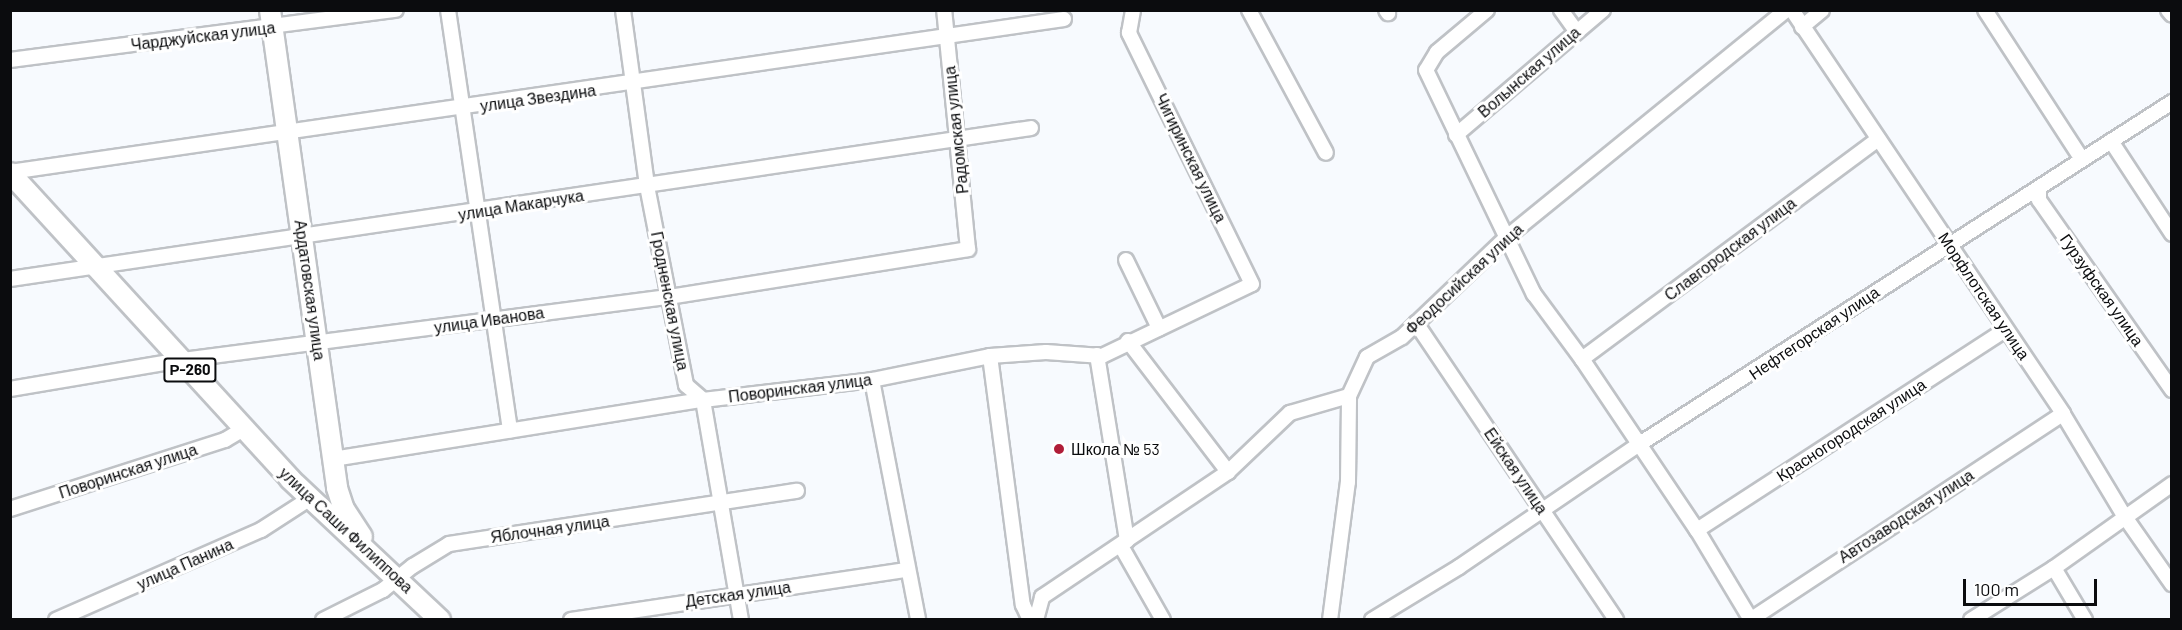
<!DOCTYPE html>
<meta charset="utf-8">
<style>
body{margin:0}
#map{position:relative;width:2182px;height:630px;overflow:hidden;background:#f7fafe;font-family:Barlow,sans-serif}
div>[style]{position:absolute}
[style*='--x']{left:calc(var(--x)*1px);top:calc(var(--y)*1px);width:calc(var(--w)*1px);rotate:calc(var(--a)*1deg)}
.roads{filter:drop-shadow(2px 0 #bfc2c6) drop-shadow(-2px 0 #bfc2c6) drop-shadow(0 2px #bfc2c6) drop-shadow(0 -2px #bfc2c6)}
.minor>*{height:14px;margin:-7px;padding:0 7px;transform-origin:7px;border-radius:7px;background:#fff}
.highway>*{height:20px;margin:-10px;padding:0 10px;transform-origin:10px;border-radius:10px;background:#fff}
.dots>*{width:16px;height:16px;translate:-50% -50%;box-sizing:border-box;border:3px solid #fff;border-radius:50%}
span{translate:-50% -50%;white-space:nowrap;text-align:center;line-height:1.15;-webkit-text-stroke:6px #fff;paint-order:stroke}
.shield-label span{padding:2px 4px;background:#fff;border:2px solid;border-radius:4px;-webkit-text-stroke-width:0}
.shield-label{font-size:15px;color:#0b0c0e;font-weight:700}
.street-label{font-size:16px;color:#0b0c0e}
.poi-label{font-size:16px;color:#0b0c0e}
.left{translate:0 -50%;text-align:left}
.frame{position:absolute;inset:0;border:12px solid #0b0c0e;pointer-events:none}
.scale{position:absolute;left:1963px;top:579px;width:134px;height:27px;box-sizing:border-box;border:3px solid #0b0c0e;border-top:0;padding-left:8px;font-size:18px;line-height:21px;white-space:nowrap;color:#0b0c0e;-webkit-text-stroke:4px #fff;paint-order:stroke}
</style>
<div id="map">
<div class="roads">
<div class="minor">
<div style="--x:448;--y:10;--w:425;--a:81.6"></div>
<div style="--x:623;--y:10;--w:178;--a:82.2"></div>
<div style="--x:647;--y:186;--w:203;--a:78.9"></div>
<div style="--x:686;--y:385;--w:23;--a:41"></div>
<div style="--x:703;--y:400;--w:223;--a:80.2"></div>
<div style="--x:1249;--y:10;--w:162;--a:61.7"></div>
<div style="--x:1386;--y:10;--w:4;--a:56"></div>
<div style="--x:1487;--y:10;--w:65;--a:140"></div>
<div style="--x:1437;--y:52;--w:21;--a:121"></div>
<div style="--x:1426;--y:70;--w:249;--a:64.3"></div>
<div style="--x:1534;--y:294;--w:81;--a:53.6"></div>
<div style="--x:1582;--y:359;--w:206;--a:56.1"></div>
<div style="--x:1697;--y:530;--w:105;--a:59"></div>
<div style="--x:1561;--y:10;--w:26;--a:54"></div>
<div style="--x:1792;--y:10;--w:486;--a:56.1"></div>
<div style="--x:2063;--y:414;--w:120;--a:59"></div>
<div style="--x:2125;--y:517;--w:82;--a:55"></div>
<div style="--x:1985;--y:10;--w:176;--a:57"></div>
<div style="--x:2168;--y:10;--w:6;--a:51"></div>
<div style="--x:1802;--y:27;--w:26;--a:-40"></div>
<div style="--x:10;--y:60;--w:389;--a:-7.4"></div>
<div style="--x:1456;--y:135;--w:193;--a:-40.4"></div>
<div style="--x:2111;--y:141;--w:111;--a:56.7"></div>
<div style="--x:10;--y:172;--w:1065;--a:-8.26"></div>
<div style="--x:2039;--y:188;--w:12;--a:90"></div>
<div style="--x:2039;--y:200;--w:232;--a:55"></div>
<div style="--x:1126;--y:260;--w:76;--a:64.1"></div>
<div style="--x:10;--y:279;--w:1032;--a:-8.41"></div>
<div style="--x:1416;--y:323;--w:358;--a:56"></div>
<div style="--x:1128;--y:341;--w:165;--a:52.6"></div>
<div style="--x:1097;--y:355;--w:188;--a:80.8"></div>
<div style="--x:990;--y:356;--w:251;--a:82.5"></div>
<div style="--x:1023;--y:605;--w:17;--a:65"></div>
<div style="--x:1582;--y:359;--w:369;--a:-36.6"></div>
<div style="--x:872;--y:380;--w:244;--a:79.1"></div>
<div style="--x:10;--y:389;--w:174;--a:-9.6"></div>
<div style="--x:182;--y:360;--w:491;--a:-7.4"></div>
<div style="--x:669;--y:297;--w:303;--a:-9.1"></div>
<div style="--x:968;--y:249;--w:240;--a:-95.7"></div>
<div style="--x:333;--y:459;--w:375;--a:-9.1"></div>
<div style="--x:703;--y:400;--w:170;--a:-6.7"></div>
<div style="--x:872;--y:380;--w:120;--a:-11.5"></div>
<div style="--x:990;--y:356;--w:56;--a:-4.1"></div>
<div style="--x:1046;--y:352;--w:56;--a:4.1"></div>
<div style="--x:1102;--y:356;--w:166;--a:-25.6"></div>
<div style="--x:1252;--y:284;--w:280;--a:-116.1"></div>
<div style="--x:1129;--y:33;--w:23;--a:-80"></div>
<div style="--x:10;--y:509;--w:226;--a:-17.8"></div>
<div style="--x:225;--y:440;--w:21;--a:-31"></div>
<div style="--x:1697;--y:530;--w:367;--a:-33"></div>
<div style="--x:1121;--y:546;--w:85;--a:60.4"></div>
<div style="--x:2054;--y:568;--w:61;--a:59.2"></div>
<div style="--x:56;--y:620;--w:224;--a:-23.7"></div>
<div style="--x:261;--y:530;--w:57;--a:-32.9"></div>
<div style="--x:323;--y:620;--w:67;--a:-26.6"></div>
<div style="--x:383;--y:590;--w:38;--a:-39"></div>
<div style="--x:413;--y:566;--w:42;--a:-31.4"></div>
<div style="--x:449;--y:544;--w:352;--a:-8.7"></div>
<div style="--x:571;--y:620;--w:339;--a:-8.5"></div>
<div style="--x:1036;--y:620;--w:24;--a:-75"></div>
<div style="--x:1042;--y:597;--w:224;--a:-33.9"></div>
<div style="--x:1228;--y:472;--w:86;--a:-43.6"></div>
<div style="--x:1290;--y:413;--w:61;--a:-16.1"></div>
<div style="--x:1349;--y:396;--w:43;--a:-65.2"></div>
<div style="--x:1367;--y:357;--w:40;--a:-29.7"></div>
<div style="--x:1402;--y:337;--w:145;--a:-43.6"></div>
<div style="--x:1507;--y:237;--w:360;--a:-39.1"></div>
<div style="--x:1330;--y:620;--w:139;--a:-82.6"></div>
<div style="--x:1348;--y:482;--w:86;--a:-89.3"></div>
<div style="--x:1372;--y:620;--w:102;--a:-31.3"></div>
<div style="--x:1459;--y:567;--w:217;--a:-34.3"></div>
<div style="--x:1638;--y:445;--w:635;--a:-32.71"></div>
<div style="--x:1750;--y:620;--w:375;--a:-33.4"></div>
<div style="--x:1971;--y:620;--w:98;--a:-32.1"></div>
<div style="--x:2054;--y:568;--w:145;--a:-35.4"></div>
</div>
<div class="highway">
<div style="--x:270;--y:10;--w:483;--a:82"></div>
<div style="--x:337;--y:488;--w:22;--a:72"></div>
<div style="--x:344;--y:509;--w:33;--a:57"></div>
<div style="--x:10;--y:173;--w:415;--a:47.5"></div>
<div style="--x:290;--y:479;--w:206;--a:43.2"></div>
</div>
</div>
<div class="dots">
<div style="left:1059px;top:449px;background:#b01d38"></div>
</div>
<div class="shield-label">
<span style="left:190px;top:370px">Р-260</span>
</div>
<div class="street-label">
<span style="left:203px;top:36px;rotate:-7deg">Чарджуйская улица</span>
<span style="left:1529px;top:72px;rotate:-41deg">Волынская улица</span>
<span style="left:538px;top:98px;rotate:-8deg">улица Звездина</span>
<span style="left:956px;top:130px;rotate:-96deg">Радомская улица</span>
<span style="left:1191px;top:158px;rotate:64deg">Чигиринская улица</span>
<span style="left:521px;top:205px;rotate:-9deg">улица Макарчука</span>
<span style="left:1730px;top:249px;rotate:-37deg">Славгородская улица</span>
<span style="left:1464px;top:279px;rotate:-43deg">Феодосийская улица</span>
<span style="left:310px;top:290px;rotate:82deg">Ардатовская улица</span>
<span style="left:2102px;top:290px;rotate:55deg">Гурзуфская улица</span>
<span style="left:1984px;top:296px;rotate:56deg">Морфлотская улица</span>
<span style="left:670px;top:301px;rotate:79deg">Гродненская улица</span>
<span style="left:489px;top:320px;rotate:-8deg">улица Иванова</span>
<span style="left:1814px;top:333px;rotate:-34deg">Нефтегорская улица</span>
<span style="left:800px;top:388px;rotate:-7deg">Поворинская улица</span>
<span style="left:1851px;top:430px;rotate:-33deg">Красногородская улица</span>
<span style="left:128px;top:471px;rotate:-18deg">Поворинская улица</span>
<span style="left:1516px;top:471px;rotate:56deg">Ейская улица</span>
<span style="left:1906px;top:516px;rotate:-33deg">Автозаводская улица</span>
<span style="left:550px;top:529px;rotate:-8deg">Яблочная улица</span>
<span style="left:346px;top:530px;rotate:43deg">улица Саши Филиппова</span>
<span style="left:185px;top:564px;rotate:-24deg">улица Панина</span>
<span style="left:738px;top:594px;rotate:-8deg">Детская улица</span>
</div>
<div class="poi-label">
<span class="left" style="left:1071px;top:449px">Школа № 53</span>
</div>
<div class="frame"></div>
<div class="scale">100 m</div>
</div>
